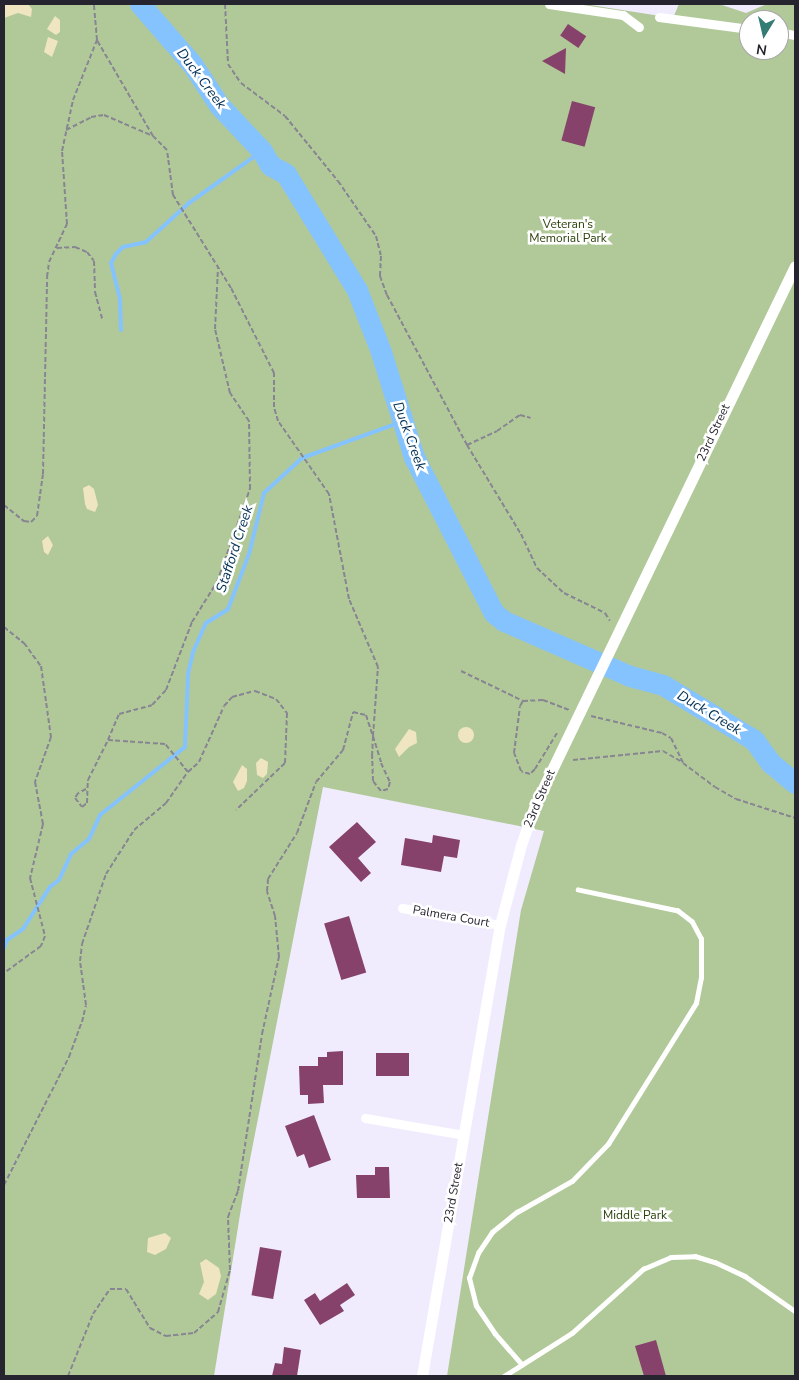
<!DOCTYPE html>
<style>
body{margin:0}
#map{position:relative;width:799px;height:1380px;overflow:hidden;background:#f0ecfe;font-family:"Nunito Sans",sans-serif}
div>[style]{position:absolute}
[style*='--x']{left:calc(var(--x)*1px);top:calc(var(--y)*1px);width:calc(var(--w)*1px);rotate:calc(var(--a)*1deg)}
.green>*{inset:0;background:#b1c998}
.sand>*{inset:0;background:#efe5c0}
.round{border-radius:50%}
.stream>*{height:4px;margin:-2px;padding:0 2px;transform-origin:2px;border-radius:2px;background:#85c3ff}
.river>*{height:21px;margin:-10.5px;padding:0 10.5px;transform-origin:10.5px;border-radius:10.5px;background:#85c3ff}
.building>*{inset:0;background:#86426a;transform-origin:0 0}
.path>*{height:2px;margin-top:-1px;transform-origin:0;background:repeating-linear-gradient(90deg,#888593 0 5px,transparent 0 7.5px)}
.service>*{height:4.5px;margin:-2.25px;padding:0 2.25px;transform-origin:2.25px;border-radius:2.25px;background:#fff}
.minor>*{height:9px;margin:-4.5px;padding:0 4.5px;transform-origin:4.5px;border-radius:4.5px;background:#fff}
.tertiary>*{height:11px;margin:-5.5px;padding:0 5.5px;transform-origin:5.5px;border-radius:5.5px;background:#fff}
span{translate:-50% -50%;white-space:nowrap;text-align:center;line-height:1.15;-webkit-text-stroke:5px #fff;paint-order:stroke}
.park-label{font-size:12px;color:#2a3f08}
.street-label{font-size:12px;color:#26242e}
.water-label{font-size:14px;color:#002f54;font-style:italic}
.frame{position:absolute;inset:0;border:5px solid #26242e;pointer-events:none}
.north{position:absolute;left:739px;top:10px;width:50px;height:50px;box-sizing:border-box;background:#fff;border:1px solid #a8a7ab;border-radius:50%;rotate:189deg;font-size:14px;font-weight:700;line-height:20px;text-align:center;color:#26242e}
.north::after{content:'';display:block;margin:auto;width:18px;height:22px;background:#357c75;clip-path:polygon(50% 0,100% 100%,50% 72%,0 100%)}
</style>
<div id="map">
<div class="green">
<div style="clip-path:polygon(evenodd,4px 4px,584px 4px,673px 18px,679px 4px,719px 4px,746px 13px,767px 4px,795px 4px,795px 1376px,447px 1376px,521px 910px,544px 831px,323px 787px,244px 1190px,214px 1376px,4px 1376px,4px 4px,749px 20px,779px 20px,779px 50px,749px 50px,749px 20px)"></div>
</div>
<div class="sand">
<div style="clip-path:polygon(28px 4px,32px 9px,31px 17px,18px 13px,4px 18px,4px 5px)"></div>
<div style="clip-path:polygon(55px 16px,60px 20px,60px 32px,56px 35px,47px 29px)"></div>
<div style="clip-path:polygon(48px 37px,58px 41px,52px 57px,44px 52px)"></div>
<div style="clip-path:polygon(89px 485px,94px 489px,98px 505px,95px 512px,87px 509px,85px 504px,83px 488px)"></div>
<div style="clip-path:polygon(48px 536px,53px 545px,48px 555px,44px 552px,42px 541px)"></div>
<div class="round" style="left:458px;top:727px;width:16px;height:16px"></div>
<div style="clip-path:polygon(409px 729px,416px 732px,417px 743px,409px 747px,399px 757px,395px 749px)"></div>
<div style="clip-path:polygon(261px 758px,268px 762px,267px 774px,263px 778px,257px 775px,256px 763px)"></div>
<div style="clip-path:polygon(242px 765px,247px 769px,247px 781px,244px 788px,238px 791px,233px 782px)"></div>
<div style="clip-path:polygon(165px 1233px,171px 1238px,166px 1249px,155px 1255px,147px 1252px,148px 1238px)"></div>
<div style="clip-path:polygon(206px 1259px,219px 1268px,221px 1276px,216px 1294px,208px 1300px,199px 1294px,204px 1282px,200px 1263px)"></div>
</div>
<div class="stream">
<div style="--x:121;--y:330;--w:31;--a:-92"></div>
<div style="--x:120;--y:299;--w:37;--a:-104"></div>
<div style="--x:111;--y:263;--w:10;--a:-61"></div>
<div style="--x:116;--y:254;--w:10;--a:-45"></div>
<div style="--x:123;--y:247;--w:24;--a:-12"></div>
<div style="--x:146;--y:242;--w:58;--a:-42.2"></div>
<div style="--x:189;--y:203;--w:90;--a:-35.5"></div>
<div style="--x:4;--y:948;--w:9;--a:-69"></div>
<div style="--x:7;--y:940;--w:19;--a:-35"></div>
<div style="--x:23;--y:929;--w:50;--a:-57.3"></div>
<div style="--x:50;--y:887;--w:11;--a:-38"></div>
<div style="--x:59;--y:880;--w:29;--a:-65"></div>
<div style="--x:71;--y:854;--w:23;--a:-40"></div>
<div style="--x:89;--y:839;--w:26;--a:-65"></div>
<div style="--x:100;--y:815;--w:109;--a:-38.7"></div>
<div style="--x:185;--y:747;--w:73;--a:-87.6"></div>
<div style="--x:188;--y:674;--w:23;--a:-77"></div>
<div style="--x:193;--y:652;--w:32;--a:-66"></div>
<div style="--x:206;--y:623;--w:26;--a:-32"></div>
<div style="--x:228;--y:609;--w:59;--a:-69.1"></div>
<div style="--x:249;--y:554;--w:63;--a:-76.2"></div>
<div style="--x:264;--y:493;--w:52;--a:-42.6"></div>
<div style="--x:302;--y:458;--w:105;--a:-20"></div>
</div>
<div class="river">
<div style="--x:140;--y:4;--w:79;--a:49.1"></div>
<div style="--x:192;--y:64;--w:49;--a:56.6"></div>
<div style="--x:219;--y:105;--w:63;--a:46.9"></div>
<div style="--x:262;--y:151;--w:16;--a:60"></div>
<div style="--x:270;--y:165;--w:18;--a:29"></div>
<div style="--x:286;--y:174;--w:136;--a:58.5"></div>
<div style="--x:357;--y:290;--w:66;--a:68.8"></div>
<div style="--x:381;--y:352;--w:110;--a:72.6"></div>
<div style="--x:414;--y:457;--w:175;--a:62.9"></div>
<div style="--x:494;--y:613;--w:13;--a:39"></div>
<div style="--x:504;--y:621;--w:137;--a:23.6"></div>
<div style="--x:630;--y:676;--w:34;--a:15"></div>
<div style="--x:663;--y:685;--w:106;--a:31.1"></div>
<div style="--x:754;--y:740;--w:29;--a:54"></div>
<div style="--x:771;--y:763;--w:31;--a:40"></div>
</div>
<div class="building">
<div style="left:568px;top:24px;width:22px;height:14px;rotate:34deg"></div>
<div style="clip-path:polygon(566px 48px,565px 74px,542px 61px)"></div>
<div style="left:572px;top:101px;width:24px;height:41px;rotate:15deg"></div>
<div style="clip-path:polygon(357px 822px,376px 842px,358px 858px,371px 873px,361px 882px,329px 847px)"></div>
<div style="clip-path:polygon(433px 835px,460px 840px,457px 858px,444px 856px,441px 872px,401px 865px,405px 838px,432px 843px)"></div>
<div style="left:349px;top:916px;width:59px;height:26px;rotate:73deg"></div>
<div style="clip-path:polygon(343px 1051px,343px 1085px,323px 1085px,324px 1103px,308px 1104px,308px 1095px,300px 1095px,299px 1066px,318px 1066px,318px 1057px,327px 1057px,327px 1052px)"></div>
<div style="left:376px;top:1053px;width:33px;height:23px"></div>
<div style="clip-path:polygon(314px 1115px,331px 1160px,309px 1168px,304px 1154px,297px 1157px,285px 1126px)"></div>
<div style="clip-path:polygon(375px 1167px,389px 1167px,390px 1198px,357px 1198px,356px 1175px,375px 1175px)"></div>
<div style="left:260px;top:1247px;width:22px;height:49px;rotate:10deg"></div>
<div style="clip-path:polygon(347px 1283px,355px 1295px,340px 1305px,344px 1311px,320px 1325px,304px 1300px,315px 1293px,320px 1301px)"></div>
<div style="clip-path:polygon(656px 1340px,666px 1376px,644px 1376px,635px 1346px)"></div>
<div style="clip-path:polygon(284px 1347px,301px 1350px,297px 1376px,272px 1376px,275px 1363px,282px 1364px)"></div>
</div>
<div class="path">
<div style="--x:225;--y:4;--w:60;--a:87.1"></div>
<div style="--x:228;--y:64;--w:23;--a:56"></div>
<div style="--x:241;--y:83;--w:55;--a:36.9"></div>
<div style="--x:285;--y:116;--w:84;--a:50.8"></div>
<div style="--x:338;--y:181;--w:67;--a:55.4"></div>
<div style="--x:376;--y:236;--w:21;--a:76"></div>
<div style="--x:381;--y:256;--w:20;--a:93"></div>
<div style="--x:380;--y:276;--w:20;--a:70"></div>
<div style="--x:387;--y:295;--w:170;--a:61.9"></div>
<div style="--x:467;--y:445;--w:104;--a:58.8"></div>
<div style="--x:521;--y:534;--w:38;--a:65"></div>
<div style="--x:537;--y:568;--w:37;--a:43"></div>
<div style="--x:564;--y:593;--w:46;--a:26"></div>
<div style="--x:605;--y:613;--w:9;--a:58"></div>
<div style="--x:66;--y:130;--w:28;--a:-27"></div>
<div style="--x:91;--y:117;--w:13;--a:-9"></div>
<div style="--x:104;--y:115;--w:53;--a:23.2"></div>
<div style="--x:153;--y:136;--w:111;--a:-120.3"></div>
<div style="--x:57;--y:248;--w:18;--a:-3"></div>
<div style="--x:75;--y:247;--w:13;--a:23"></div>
<div style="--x:87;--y:252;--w:11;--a:52"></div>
<div style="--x:94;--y:261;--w:31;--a:88"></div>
<div style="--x:95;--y:292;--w:28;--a:75"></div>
<div style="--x:467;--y:445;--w:33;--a:-25"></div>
<div style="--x:497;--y:431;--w:28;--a:-35"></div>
<div style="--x:520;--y:415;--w:11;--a:15"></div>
<div style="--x:4;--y:505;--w:26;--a:39"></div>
<div style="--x:24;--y:521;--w:7;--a:8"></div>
<div style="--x:31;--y:522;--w:8;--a:-45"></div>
<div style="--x:37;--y:516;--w:42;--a:-81.9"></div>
<div style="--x:43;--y:474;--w:197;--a:-88.8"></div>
<div style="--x:47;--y:277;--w:15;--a:-82"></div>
<div style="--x:49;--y:262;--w:42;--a:-64.7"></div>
<div style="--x:67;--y:224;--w:73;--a:-93.9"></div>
<div style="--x:62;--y:151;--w:52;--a:-77.8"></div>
<div style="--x:73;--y:100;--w:65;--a:-68.2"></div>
<div style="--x:97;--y:40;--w:36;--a:-95"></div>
<div style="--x:4;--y:627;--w:26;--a:39"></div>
<div style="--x:24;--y:643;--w:29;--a:54"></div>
<div style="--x:41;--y:666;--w:72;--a:82"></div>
<div style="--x:51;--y:737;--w:48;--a:109.6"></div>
<div style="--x:35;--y:782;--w:43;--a:79.2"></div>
<div style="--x:43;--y:824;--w:56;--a:103.5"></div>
<div style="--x:30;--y:878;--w:60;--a:75.5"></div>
<div style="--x:45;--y:936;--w:11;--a:112"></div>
<div style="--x:41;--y:946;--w:46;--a:143.9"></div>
<div style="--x:461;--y:671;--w:69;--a:25.8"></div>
<div style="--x:591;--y:716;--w:73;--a:13.5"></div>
<div style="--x:662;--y:733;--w:10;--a:29"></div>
<div style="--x:671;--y:738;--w:28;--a:64"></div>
<div style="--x:683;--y:763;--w:40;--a:37"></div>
<div style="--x:715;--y:787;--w:24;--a:30"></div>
<div style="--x:736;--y:799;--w:62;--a:17.9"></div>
<div style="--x:557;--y:733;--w:42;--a:121.4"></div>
<div style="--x:535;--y:769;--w:7;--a:135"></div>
<div style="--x:530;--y:774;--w:9;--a:-162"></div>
<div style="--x:521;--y:771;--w:19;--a:-111"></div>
<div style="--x:514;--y:753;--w:47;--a:-82.7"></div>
<div style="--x:520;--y:706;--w:6;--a:-59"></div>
<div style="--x:523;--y:701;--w:20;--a:-3"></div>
<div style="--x:543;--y:700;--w:28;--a:21"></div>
<div style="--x:573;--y:760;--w:90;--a:-5.7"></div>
<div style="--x:663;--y:751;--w:22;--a:30"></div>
<div style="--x:188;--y:772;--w:15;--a:-42"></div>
<div style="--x:199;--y:762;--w:61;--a:-65.9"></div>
<div style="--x:224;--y:706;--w:12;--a:-48"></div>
<div style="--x:232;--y:697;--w:24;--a:-15"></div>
<div style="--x:255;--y:691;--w:22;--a:21"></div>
<div style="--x:276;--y:699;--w:18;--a:52"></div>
<div style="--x:287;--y:713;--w:50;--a:92.3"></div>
<div style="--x:285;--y:763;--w:68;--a:136.2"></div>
<div style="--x:86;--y:789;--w:9;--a:153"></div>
<div style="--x:78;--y:793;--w:6;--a:121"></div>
<div style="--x:75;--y:798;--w:11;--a:52"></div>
<div style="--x:82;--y:807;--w:6;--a:-39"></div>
<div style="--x:87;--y:803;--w:23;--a:-88"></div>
<div style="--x:88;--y:780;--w:45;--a:-63.4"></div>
<div style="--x:4;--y:1185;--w:144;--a:-63.1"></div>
<div style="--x:69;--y:1057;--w:37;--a:-70"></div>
<div style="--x:82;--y:1022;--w:17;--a:-77"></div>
<div style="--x:86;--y:1005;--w:44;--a:-97.8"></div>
<div style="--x:80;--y:961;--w:17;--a:-83"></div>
<div style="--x:82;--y:944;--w:74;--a:-71.1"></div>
<div style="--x:106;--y:874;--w:52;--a:-57.5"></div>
<div style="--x:134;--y:830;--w:42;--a:-40.2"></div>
<div style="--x:166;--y:803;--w:38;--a:-55"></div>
<div style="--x:188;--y:772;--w:36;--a:-129"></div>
<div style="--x:165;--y:744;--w:57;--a:-176"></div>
<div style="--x:108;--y:740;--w:28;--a:-67"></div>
<div style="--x:119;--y:714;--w:34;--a:-15"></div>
<div style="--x:152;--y:705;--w:21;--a:-47"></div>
<div style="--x:166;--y:690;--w:73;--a:-69.1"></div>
<div style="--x:192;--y:622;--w:47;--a:-58"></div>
<div style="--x:217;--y:582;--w:99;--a:-70.5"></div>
<div style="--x:250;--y:489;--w:68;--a:-90.8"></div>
<div style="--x:249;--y:421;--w:34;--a:-124"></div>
<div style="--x:230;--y:393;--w:66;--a:-103.2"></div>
<div style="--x:215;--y:329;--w:61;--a:-87.2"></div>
<div style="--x:68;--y:1376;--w:67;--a:-68"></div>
<div style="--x:93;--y:1314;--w:30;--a:-56"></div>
<div style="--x:110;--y:1289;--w:16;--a:0"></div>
<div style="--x:126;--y:1289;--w:46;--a:58.4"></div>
<div style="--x:150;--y:1328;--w:18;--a:27"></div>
<div style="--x:166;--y:1336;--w:28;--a:-6"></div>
<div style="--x:194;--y:1333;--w:32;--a:-41"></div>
<div style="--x:218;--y:1312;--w:44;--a:-74.1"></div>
<div style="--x:230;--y:1270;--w:53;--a:-92.2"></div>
<div style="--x:228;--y:1217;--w:28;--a:-69"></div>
<div style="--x:238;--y:1191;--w:159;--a:-81.3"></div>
<div style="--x:262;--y:1034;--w:79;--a:-77.6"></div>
<div style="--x:279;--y:957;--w:41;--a:-95.6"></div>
<div style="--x:275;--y:916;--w:26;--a:-108"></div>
<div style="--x:267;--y:891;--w:12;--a:-85"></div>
<div style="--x:268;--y:879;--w:54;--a:-57.8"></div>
<div style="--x:297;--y:833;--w:54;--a:-69.6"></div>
<div style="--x:316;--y:782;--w:42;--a:-49.8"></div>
<div style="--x:343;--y:750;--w:39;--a:-75"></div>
<div style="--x:353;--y:712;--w:13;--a:13"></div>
<div style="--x:366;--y:715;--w:22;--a:72"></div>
<div style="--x:373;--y:736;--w:28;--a:73"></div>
<div style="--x:381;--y:763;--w:21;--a:65"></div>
<div style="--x:390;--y:782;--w:7;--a:106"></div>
<div style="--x:388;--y:789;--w:7;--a:164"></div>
<div style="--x:381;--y:791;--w:13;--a:-129"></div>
<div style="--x:373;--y:781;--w:25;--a:-92"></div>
<div style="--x:372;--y:756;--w:20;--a:-87"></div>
<div style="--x:373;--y:736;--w:69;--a:-85.9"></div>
<div style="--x:378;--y:667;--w:74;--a:-113.1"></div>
<div style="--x:349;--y:599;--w:107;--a:-100.8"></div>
<div style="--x:329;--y:494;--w:89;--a:-124.9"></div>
<div style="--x:278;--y:421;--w:15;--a:-106"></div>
<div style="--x:274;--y:407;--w:34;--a:-90"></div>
<div style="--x:274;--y:373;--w:95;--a:-116.8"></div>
<div style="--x:231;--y:288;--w:110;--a:-121.9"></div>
<div style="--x:173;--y:195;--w:45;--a:-97.6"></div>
<div style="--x:167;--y:150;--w:20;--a:-135"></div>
</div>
<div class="service">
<div style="--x:522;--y:1365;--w:41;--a:-131.1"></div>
<div style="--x:495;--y:1334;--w:34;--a:-124"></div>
<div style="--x:476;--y:1306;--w:29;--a:-104"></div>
<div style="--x:469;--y:1278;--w:27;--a:-70"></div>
<div style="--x:478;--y:1253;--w:25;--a:-56"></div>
<div style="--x:492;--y:1232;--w:32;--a:-39"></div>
<div style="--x:517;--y:1212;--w:63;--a:-29.4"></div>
<div style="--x:572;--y:1181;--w:52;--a:-45.8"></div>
<div style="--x:608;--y:1144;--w:166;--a:-58"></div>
<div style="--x:696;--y:1003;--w:25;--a:-79"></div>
<div style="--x:701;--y:978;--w:39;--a:-90"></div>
<div style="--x:701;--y:939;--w:19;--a:-118"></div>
<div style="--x:692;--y:922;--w:18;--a:-142"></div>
<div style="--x:678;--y:911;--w:102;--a:-168.1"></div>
<div style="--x:504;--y:1376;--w:80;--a:-32.3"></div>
<div style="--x:572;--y:1333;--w:96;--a:-42"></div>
<div style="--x:643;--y:1269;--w:30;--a:-23"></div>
<div style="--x:671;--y:1257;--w:24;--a:-2"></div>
<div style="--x:695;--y:1256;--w:21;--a:17"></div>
<div style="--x:715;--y:1262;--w:33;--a:25"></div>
<div style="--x:745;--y:1276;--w:61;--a:35"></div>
</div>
<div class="minor">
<div style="--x:549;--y:4;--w:75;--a:8.5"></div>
<div style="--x:623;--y:15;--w:20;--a:37"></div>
<div style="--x:659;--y:17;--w:91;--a:7.6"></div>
<div style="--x:779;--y:32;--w:16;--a:11"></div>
<div style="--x:402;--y:908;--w:99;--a:9.8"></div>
<div style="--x:365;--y:1118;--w:100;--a:9.7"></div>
</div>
<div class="tertiary">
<div style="--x:422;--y:1376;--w:458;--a:-80.2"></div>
<div style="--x:500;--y:925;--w:83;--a:-75.3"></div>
<div style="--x:521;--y:845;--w:42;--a:-70.7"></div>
<div style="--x:535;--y:805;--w:598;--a:-64.25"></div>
</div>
<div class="park-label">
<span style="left:568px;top:232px">Veteran's<br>Memorial Park</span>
<span style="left:635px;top:1216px">Middle Park</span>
</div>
<div class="street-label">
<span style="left:714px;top:433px;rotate:-65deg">23rd Street</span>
<span style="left:540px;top:799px;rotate:-67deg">23rd Street</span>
<span style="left:451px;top:917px;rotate:10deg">Palmera Court</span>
<span style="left:454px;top:1193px;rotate:-80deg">23rd Street</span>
</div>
<div class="water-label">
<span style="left:201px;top:79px;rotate:53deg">Duck Creek</span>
<span style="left:409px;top:436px;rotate:70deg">Duck Creek</span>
<span style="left:235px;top:549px;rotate:-72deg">Stafford Creek</span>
<span style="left:709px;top:713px;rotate:31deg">Duck Creek</span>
</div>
<div class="frame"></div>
<div class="north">N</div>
</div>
